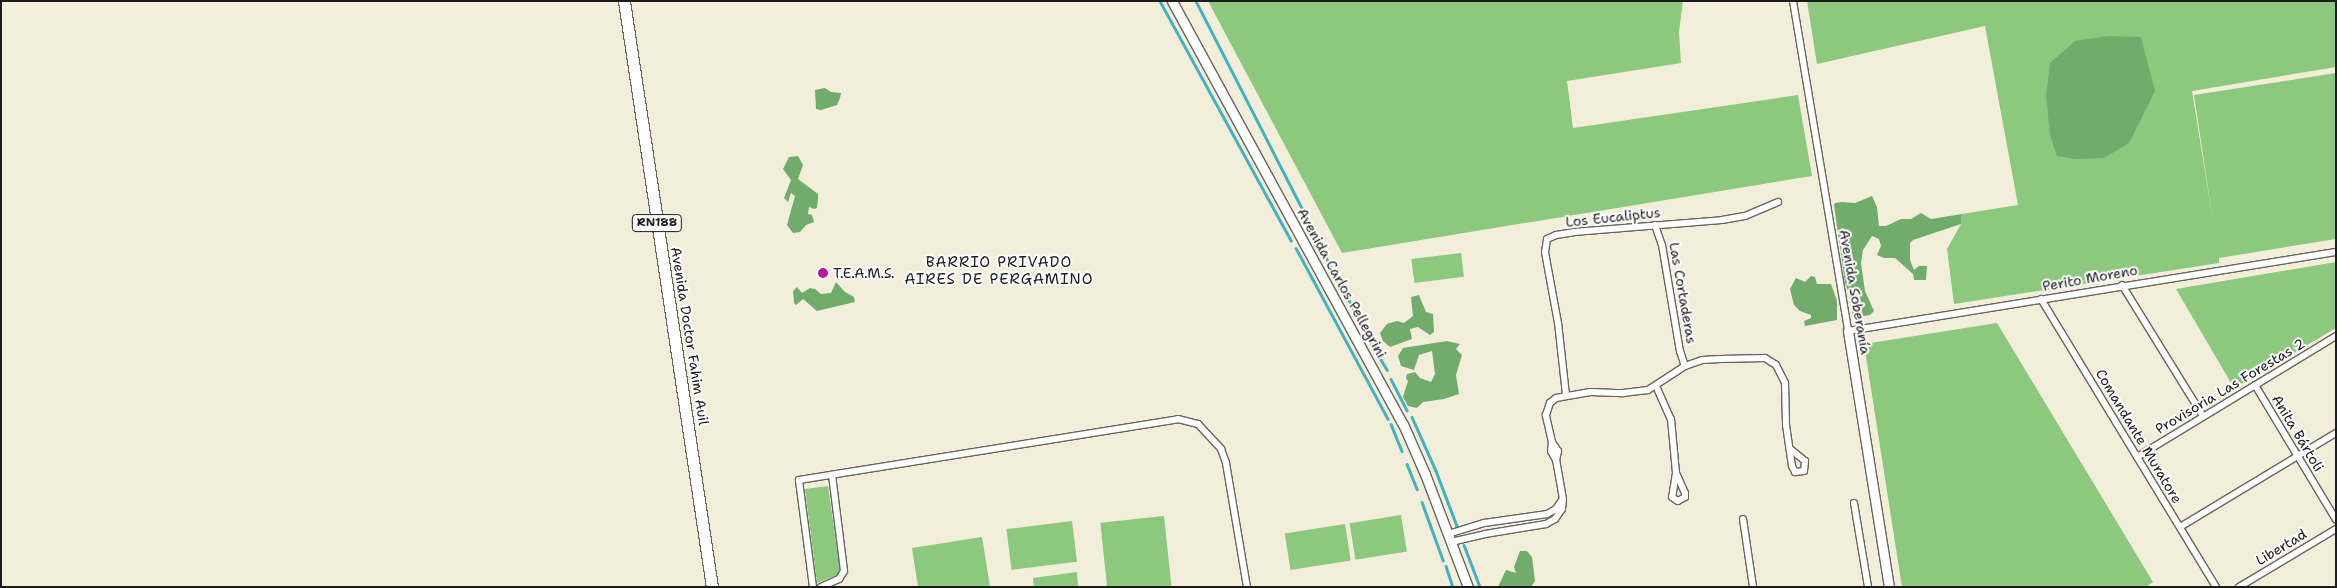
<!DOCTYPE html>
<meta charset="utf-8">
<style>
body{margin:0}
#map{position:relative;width:2337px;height:588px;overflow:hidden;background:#f2eeda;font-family:"Shantell Sans",sans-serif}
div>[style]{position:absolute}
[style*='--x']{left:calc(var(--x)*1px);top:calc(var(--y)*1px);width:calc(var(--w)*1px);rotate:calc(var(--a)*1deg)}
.green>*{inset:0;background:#8cc87e;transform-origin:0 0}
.forest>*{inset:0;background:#71ac6d}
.stream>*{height:2.5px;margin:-1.25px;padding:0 1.25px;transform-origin:1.25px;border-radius:1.25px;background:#43b2bf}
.roads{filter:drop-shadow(1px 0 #67665e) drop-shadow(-1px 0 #67665e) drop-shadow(0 1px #67665e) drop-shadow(0 -1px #67665e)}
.street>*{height:6px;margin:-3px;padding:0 3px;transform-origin:3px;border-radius:3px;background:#fff}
.secondary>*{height:9px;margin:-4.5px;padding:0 4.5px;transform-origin:4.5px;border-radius:4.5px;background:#fff}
.highway>*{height:11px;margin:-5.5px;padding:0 5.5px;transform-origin:5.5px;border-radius:5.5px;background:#fff}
.dots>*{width:14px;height:14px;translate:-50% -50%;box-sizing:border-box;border:2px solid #fff;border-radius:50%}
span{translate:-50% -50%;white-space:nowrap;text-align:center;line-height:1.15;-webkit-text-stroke:4px #fff;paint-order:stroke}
.shield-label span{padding:1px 4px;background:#fff;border:1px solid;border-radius:4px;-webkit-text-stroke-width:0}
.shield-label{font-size:12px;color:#1c1c1c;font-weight:700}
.street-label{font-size:14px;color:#1c1c1c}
.poi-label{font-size:14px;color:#1c1c1c}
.left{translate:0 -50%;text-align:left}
.neighbourhood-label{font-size:15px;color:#1c1c1c;letter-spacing:1px}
.frame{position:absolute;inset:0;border:2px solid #1c1c1c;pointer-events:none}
</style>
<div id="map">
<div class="green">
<div style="clip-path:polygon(1208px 1px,1683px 1px,1679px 32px,1681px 63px,1567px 81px,1573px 128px,1798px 95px,1812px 176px,1342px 253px)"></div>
<div style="clip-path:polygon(1807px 1px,2336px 1px,2336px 67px,2192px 91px,2213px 221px,2194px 95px,2336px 73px,2336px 239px,2219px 258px,2219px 263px,1954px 304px,1947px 249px,1961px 224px,1962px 214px,2018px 205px,1985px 26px,1817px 64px)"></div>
<div style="left:1461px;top:253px;width:24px;height:50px;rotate:83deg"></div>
<div style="clip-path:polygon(2336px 262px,2336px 328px,2234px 388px,2176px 289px)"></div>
<div style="clip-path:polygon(1997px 323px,2153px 582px,2146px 587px,1902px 587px,1864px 344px)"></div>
<div style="clip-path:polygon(828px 486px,840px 569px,837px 575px,817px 583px,805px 489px)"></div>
<div style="left:1401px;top:515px;width:37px;height:52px;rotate:81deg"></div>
<div style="left:1164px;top:516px;width:71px;height:64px;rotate:84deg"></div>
<div style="left:1072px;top:521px;width:41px;height:66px;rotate:83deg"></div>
<div style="left:1345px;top:524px;width:37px;height:61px;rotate:81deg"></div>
<div style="clip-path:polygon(982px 537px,990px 587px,918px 587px,912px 548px)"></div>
<div style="clip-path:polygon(1077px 572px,1078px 587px,1034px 587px,1033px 578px)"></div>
</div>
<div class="forest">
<div style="clip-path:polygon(2108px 36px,2141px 37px,2155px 91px,2129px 143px,2104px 158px,2075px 159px,2057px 156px,2050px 135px,2046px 96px,2050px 63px,2075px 41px)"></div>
<div style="clip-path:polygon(825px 88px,831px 92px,841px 93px,840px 98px,837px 105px,821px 110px,816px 109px,815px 90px)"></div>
<div style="clip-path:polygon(798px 156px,803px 165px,798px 179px,818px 194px,818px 199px,817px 208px,814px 209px,809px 207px,808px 214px,812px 215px,814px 222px,806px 225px,800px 232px,793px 233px,787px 225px,795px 196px,791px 193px,788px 202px,784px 198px,791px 180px,783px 169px,789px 157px)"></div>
<div style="clip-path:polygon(1872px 196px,1877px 207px,1879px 226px,1886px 226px,1901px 219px,1911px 219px,1921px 213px,1931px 219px,1962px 214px,1961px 224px,1913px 240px,1910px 243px,1910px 260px,1914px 270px,1919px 266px,1927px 266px,1926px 280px,1914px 280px,1913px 274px,1895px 258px,1884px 258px,1877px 255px,1881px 246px,1879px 239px,1872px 236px,1863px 250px,1861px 263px,1865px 291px,1874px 311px,1870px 315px,1858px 317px,1852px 314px,1852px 301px,1845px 283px,1834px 205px,1835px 203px,1842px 202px,1855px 203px)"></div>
<div style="clip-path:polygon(1811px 276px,1815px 277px,1817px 284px,1831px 284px,1837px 301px,1837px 320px,1805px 326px,1804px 321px,1811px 318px,1811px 315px,1800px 311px,1794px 305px,1790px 289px,1796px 278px,1805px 282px)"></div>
<div style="clip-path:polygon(836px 282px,845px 292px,854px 297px,855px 302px,817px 311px,803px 299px,796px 305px,794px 303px,793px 291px,797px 287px,802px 293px,810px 288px,815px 289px,821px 294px,831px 293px)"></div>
<div style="clip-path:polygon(1419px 295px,1426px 312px,1433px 314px,1434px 332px,1430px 335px,1418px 327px,1410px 329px,1412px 339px,1390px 347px,1383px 341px,1380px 333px,1387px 324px,1397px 321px,1404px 323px,1413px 316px,1411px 297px)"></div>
<div style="clip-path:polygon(1447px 341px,1460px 344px,1456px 349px,1462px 355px,1456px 375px,1459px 394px,1444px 399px,1423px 402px,1417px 408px,1408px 406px,1403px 397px,1408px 381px,1406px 378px,1407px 374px,1415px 372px,1420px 378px,1431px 382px,1435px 374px,1432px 351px,1419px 355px,1414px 370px,1401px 366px,1398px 356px,1403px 348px)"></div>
<div style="clip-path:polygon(1520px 551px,1527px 551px,1532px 557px,1535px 581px,1531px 587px,1498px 587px,1506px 570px,1516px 573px,1514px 567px)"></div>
</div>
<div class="stream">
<div style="--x:1160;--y:1;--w:273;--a:61.3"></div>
<div style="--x:1196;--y:1;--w:262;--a:62.9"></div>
<div style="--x:1315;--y:234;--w:60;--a:64.3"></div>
<div style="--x:1296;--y:248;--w:194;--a:61.7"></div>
<div style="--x:1347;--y:296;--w:40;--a:63.4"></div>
<div style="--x:1368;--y:338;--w:37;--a:59"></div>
<div style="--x:1391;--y:379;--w:35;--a:63"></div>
<div style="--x:1412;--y:417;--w:59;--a:66"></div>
<div style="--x:1436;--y:471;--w:59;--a:69.1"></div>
<div style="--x:1391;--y:424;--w:29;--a:68"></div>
<div style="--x:1407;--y:464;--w:27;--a:68"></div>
<div style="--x:1422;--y:502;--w:62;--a:70.1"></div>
<div style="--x:1464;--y:545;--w:45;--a:69.1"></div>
<div style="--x:1446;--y:566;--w:22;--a:72"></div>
</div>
<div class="roads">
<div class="street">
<div style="--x:1793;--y:1;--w:335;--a:80.5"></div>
<div style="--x:1848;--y:331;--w:494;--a:-9.2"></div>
<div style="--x:1655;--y:225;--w:21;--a:71"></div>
<div style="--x:1662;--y:245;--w:108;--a:80.4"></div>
<div style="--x:1680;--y:351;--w:16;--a:72"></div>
<div style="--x:2122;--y:285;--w:154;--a:58.3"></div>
<div style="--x:2041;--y:299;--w:337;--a:58.7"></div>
<div style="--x:2255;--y:385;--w:157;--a:59"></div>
<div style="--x:1656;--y:386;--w:36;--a:66"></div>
<div style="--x:1671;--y:419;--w:54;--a:84.7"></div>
<div style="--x:1676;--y:473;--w:24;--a:99"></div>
<div style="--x:1672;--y:497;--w:7;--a:34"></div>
<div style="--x:1678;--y:501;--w:8;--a:-30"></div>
<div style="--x:1685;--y:497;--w:4;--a:-90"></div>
<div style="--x:1685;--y:493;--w:22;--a:-114"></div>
<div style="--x:1566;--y:395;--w:72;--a:-96.3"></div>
<div style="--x:1558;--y:323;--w:72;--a:-100.4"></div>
<div style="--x:1545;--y:252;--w:13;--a:-81"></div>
<div style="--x:1547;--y:239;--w:10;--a:-24"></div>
<div style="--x:1556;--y:235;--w:18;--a:-9"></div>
<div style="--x:1574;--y:232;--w:148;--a:-4.6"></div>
<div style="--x:1722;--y:220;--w:23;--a:-10"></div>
<div style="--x:1745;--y:216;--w:36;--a:-23"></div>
<div style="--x:2137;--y:457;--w:233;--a:-31.3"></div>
<div style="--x:1556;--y:460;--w:9;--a:-77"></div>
<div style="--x:1558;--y:451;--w:11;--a:-124"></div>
<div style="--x:1552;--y:442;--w:28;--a:-103"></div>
<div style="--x:1546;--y:415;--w:13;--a:-72"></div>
<div style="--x:1550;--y:403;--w:8;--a:-40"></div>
<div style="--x:1556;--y:398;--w:35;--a:-10"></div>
<div style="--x:1590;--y:392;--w:33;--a:2"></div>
<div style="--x:1623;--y:393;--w:25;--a:-7"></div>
<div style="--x:1648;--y:390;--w:44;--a:-33"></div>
<div style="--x:1685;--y:366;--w:18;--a:-19"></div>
<div style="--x:1702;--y:360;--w:18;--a:-3"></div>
<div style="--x:1720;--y:359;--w:45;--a:-1.3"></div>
<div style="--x:1765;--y:358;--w:13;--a:32"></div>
<div style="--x:1776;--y:365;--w:20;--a:63"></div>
<div style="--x:1785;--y:383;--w:42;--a:88.6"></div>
<div style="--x:1786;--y:425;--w:41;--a:81.7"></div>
<div style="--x:1792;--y:466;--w:7;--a:63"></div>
<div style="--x:1795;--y:472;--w:9;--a:-6"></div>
<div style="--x:1804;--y:471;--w:10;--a:-84"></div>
<div style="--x:1805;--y:461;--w:19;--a:-141"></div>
<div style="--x:1854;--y:503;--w:85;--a:80.5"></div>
<div style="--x:1743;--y:519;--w:69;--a:81.6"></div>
<div style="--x:2180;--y:527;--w:182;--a:-31.1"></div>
<div style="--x:1448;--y:534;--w:38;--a:-17"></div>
<div style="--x:1484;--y:523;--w:64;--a:-8.1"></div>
<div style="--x:1547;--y:514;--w:10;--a:-29"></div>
<div style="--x:1556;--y:509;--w:11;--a:-56"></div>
<div style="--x:1451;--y:542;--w:35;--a:-13"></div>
<div style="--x:1485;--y:534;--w:62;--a:-9.3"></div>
<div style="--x:1546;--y:524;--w:10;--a:-29"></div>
<div style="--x:1555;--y:519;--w:12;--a:-55"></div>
<div style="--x:1562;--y:509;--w:10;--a:-84"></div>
<div style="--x:1563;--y:499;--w:40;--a:-100"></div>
<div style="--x:1556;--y:460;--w:10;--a:-119"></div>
<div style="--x:1551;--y:451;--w:8;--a:-83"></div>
<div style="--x:813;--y:587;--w:108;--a:-97.5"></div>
<div style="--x:799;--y:480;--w:384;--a:-9.1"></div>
<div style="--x:1178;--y:419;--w:21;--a:14"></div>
<div style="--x:1198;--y:424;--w:34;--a:47"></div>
<div style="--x:1221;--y:449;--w:15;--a:70"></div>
<div style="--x:1226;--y:463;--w:126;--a:80.4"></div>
<div style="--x:821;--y:587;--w:20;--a:-24"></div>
<div style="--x:839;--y:579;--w:9;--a:-58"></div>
<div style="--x:844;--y:571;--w:97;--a:-97.1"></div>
<div style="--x:2239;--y:587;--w:113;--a:-30.9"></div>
</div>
<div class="secondary">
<div style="--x:1172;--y:1;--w:482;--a:61.4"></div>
<div style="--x:1403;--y:424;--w:55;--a:66.3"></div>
<div style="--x:1425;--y:474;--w:121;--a:69.2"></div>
<div style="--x:1848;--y:331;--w:259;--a:80.9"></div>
</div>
<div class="highway">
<div style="--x:624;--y:1;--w:593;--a:81.46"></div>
</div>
</div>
<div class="dots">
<div style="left:823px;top:273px;background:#b5179e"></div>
</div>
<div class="shield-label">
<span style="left:657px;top:223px">RN188</span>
</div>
<div class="street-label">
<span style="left:1613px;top:217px;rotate:-6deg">Los Eucaliptus</span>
<span style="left:2090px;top:278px;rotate:-10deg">Perito Moreno</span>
<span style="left:1342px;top:283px;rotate:61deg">Avenida Carlos Pellegrini</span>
<span style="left:1855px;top:292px;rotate:80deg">Avenida Soberanía</span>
<span style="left:1683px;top:293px;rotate:80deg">Las Cortaderas</span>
<span style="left:690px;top:336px;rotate:81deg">Avenida Doctor Fahim Auil</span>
<span style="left:2230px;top:386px;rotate:-31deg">Provisoria Las Forestas 2</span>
<span style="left:2298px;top:433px;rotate:59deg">Anita Bártoli</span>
<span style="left:2139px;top:436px;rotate:59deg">Comandante Muratore</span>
<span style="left:2281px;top:547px;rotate:-31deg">Libertad</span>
</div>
<div class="poi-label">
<span class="left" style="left:833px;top:273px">T.E.A.M.S.</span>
</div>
<div class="neighbourhood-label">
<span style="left:999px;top:271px">BARRIO PRIVADO<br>AIRES DE PERGAMINO</span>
</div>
<div class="frame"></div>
</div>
